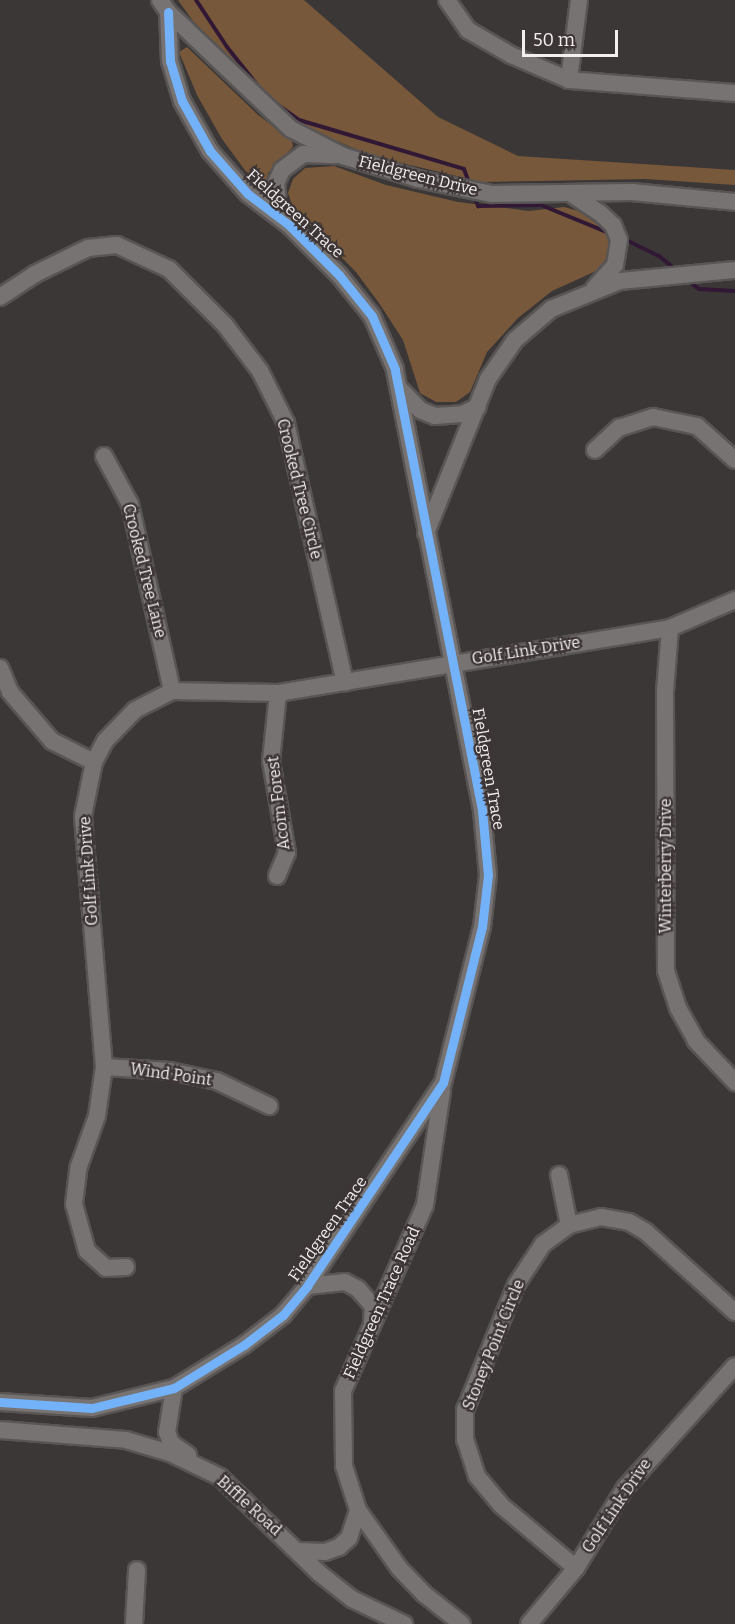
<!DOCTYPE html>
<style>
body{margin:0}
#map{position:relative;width:735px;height:1624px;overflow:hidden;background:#3b3737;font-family:Bitter,serif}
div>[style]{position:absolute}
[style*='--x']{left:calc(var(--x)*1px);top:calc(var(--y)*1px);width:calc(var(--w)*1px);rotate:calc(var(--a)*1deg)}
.forest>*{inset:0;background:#78583a}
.stream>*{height:4px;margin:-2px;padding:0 2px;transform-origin:2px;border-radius:2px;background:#311835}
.roads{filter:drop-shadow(2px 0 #595555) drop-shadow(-2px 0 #595555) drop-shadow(0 2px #595555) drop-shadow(0 -2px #595555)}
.minor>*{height:16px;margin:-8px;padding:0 8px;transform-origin:8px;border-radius:8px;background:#777373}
.cycleway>*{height:9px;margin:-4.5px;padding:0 4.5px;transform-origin:4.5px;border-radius:4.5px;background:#73b2f8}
span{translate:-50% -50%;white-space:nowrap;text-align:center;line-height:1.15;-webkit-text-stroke:4.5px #3d3536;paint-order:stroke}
.street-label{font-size:16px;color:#f3efef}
.scale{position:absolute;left:522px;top:30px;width:96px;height:27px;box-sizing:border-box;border:3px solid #f3efef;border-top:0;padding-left:8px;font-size:18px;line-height:21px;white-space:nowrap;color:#f3efef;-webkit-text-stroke:4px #3d3536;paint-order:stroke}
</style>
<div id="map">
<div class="forest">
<div style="clip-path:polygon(178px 0,304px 0,438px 117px,518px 156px,735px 170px,735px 185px,646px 179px,482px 182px,372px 156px,318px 133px,284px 113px,193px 21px)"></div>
<div style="clip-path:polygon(187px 47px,257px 114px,292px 141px,293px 147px,268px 173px,266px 186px,258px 188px,222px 139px,197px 95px,179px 52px)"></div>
<div style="clip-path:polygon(334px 166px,386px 185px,458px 202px,529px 211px,564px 207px,582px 212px,602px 226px,611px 245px,606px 259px,596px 271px,552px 291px,518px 318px,487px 352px,470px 392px,456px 402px,436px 402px,420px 393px,403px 340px,379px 303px,356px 272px,293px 208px,288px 193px,293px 179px,305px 168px)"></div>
</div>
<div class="stream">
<div style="--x:196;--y:0;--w:56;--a:56.6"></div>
<div style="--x:227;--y:47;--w:56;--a:51.5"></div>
<div style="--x:274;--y:102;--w:31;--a:36"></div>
<div style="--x:299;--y:120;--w:172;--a:16.5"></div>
<div style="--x:464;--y:169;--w:15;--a:70"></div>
<div style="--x:475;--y:198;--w:9;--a:69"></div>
<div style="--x:478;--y:206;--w:63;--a:-0.9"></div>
<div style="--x:541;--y:205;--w:74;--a:22.4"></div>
<div style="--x:626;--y:240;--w:37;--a:26"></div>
<div style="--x:659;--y:256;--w:21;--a:39"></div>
<div style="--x:688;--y:281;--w:14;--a:36"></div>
<div style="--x:699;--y:289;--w:36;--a:3"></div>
</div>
<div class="roads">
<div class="minor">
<div style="--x:160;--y:0;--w:14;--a:56"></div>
<div style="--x:168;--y:12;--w:170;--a:43.6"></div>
<div style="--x:291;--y:129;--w:59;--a:27.4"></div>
<div style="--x:343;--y:156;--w:78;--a:17"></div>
<div style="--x:418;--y:179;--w:76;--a:11.5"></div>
<div style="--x:492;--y:194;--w:140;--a:-0.8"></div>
<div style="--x:632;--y:192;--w:103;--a:5.5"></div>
<div style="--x:447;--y:0;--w:37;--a:55"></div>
<div style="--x:468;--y:30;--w:50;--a:30.2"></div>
<div style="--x:511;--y:55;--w:63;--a:23.3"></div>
<div style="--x:569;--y:80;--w:167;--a:4.5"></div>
<div style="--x:569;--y:80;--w:81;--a:-82.9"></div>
<div style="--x:573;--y:195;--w:32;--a:34"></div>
<div style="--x:600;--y:213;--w:18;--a:43"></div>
<div style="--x:613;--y:225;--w:16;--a:68"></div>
<div style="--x:619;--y:240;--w:25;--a:99"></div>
<div style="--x:615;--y:265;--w:31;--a:132"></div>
<div style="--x:287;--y:222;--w:20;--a:-117"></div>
<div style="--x:278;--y:204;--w:21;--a:-95"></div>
<div style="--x:276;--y:183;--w:14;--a:-65"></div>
<div style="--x:282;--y:170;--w:26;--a:-37"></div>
<div style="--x:303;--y:154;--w:33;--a:2"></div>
<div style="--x:0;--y:297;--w:42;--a:-33.3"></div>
<div style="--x:35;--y:274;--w:59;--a:-26.1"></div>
<div style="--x:88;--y:248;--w:29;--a:-6"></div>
<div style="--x:117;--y:245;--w:57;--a:24.8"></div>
<div style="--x:169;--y:269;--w:79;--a:45"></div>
<div style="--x:225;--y:325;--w:58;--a:52.7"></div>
<div style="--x:260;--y:371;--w:58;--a:63.4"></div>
<div style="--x:286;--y:423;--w:266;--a:77.2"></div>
<div style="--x:400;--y:389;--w:29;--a:46"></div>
<div style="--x:420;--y:410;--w:16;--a:22"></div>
<div style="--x:435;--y:416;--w:27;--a:-4"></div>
<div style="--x:462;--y:414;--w:17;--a:-24"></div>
<div style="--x:595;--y:450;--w:33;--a:-43"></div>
<div style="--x:619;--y:428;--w:36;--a:-18"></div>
<div style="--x:653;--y:417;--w:45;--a:11.6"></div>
<div style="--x:697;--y:426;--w:51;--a:41.8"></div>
<div style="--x:104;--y:456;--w:55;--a:61.6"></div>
<div style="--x:130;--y:504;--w:192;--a:77.3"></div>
<div style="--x:426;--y:533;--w:166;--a:-68.1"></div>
<div style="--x:488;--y:379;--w:47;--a:-55.3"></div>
<div style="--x:515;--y:340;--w:48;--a:-40.7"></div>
<div style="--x:551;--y:309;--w:74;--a:-22.1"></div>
<div style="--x:620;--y:281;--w:116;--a:-5.5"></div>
<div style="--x:670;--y:628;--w:63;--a:94.5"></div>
<div style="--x:665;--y:691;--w:280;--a:89.8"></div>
<div style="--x:666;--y:971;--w:39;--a:72"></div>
<div style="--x:678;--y:1008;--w:38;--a:61"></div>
<div style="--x:696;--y:1041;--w:57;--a:46.4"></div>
<div style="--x:0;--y:668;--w:26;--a:67"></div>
<div style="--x:10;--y:692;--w:65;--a:49.4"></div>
<div style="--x:52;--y:741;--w:47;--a:26.6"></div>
<div style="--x:277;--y:876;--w:25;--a:-67"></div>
<div style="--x:287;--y:853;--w:93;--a:-99.9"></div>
<div style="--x:271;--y:761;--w:68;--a:-84.1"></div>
<div style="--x:104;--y:1067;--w:66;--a:3.5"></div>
<div style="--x:170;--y:1071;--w:48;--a:12"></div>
<div style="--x:217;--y:1081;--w:58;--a:25.7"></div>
<div style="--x:442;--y:1091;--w:115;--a:98.5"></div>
<div style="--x:425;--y:1205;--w:203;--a:113.8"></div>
<div style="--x:343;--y:1391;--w:75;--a:89.2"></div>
<div style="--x:344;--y:1466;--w:46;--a:72.3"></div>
<div style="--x:358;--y:1510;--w:71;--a:54.7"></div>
<div style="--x:399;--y:1568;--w:36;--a:46"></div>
<div style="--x:424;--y:1594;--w:48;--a:38.3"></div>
<div style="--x:559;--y:1175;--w:51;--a:78.7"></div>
<div style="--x:126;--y:1267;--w:20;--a:177"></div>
<div style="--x:106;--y:1268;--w:25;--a:-138"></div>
<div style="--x:87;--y:1251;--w:49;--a:-105.5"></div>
<div style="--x:74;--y:1204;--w:38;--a:-83"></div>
<div style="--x:79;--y:1166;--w:53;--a:-70.2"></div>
<div style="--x:97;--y:1116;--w:49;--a:-81.9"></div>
<div style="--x:104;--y:1067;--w:252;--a:-94.8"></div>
<div style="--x:83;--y:816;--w:55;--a:-78.5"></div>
<div style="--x:94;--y:762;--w:24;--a:-62"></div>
<div style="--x:105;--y:741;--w:43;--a:-45.9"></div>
<div style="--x:135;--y:710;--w:42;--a:-27.2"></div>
<div style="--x:172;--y:691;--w:106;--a:1.1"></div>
<div style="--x:278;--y:693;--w:397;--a:-9.4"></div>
<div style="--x:670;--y:628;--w:71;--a:-23.3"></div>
<div style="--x:307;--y:1286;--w:38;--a:-6"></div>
<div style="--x:345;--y:1282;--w:15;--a:28"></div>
<div style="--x:358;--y:1289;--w:23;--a:49"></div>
<div style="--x:373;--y:1306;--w:18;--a:93"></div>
<div style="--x:174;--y:1388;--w:45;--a:99"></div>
<div style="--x:167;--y:1432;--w:12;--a:70"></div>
<div style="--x:171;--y:1443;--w:21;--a:35"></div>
<div style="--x:0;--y:1402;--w:92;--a:3.7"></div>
<div style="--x:92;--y:1408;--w:84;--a:-13.7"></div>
<div style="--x:174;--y:1388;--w:82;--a:-31.6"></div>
<div style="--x:244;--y:1345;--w:49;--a:-37.6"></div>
<div style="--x:283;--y:1315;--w:38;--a:-50"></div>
<div style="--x:307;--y:1286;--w:244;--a:-56.2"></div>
<div style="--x:443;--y:1083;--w:161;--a:-76"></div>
<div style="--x:482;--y:927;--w:52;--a:-83.4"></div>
<div style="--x:488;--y:875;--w:65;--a:-95.3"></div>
<div style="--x:482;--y:810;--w:449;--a:-101.2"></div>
<div style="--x:395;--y:369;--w:58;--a:-113.5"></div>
<div style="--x:372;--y:316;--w:53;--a:-128.8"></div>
<div style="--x:339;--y:275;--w:71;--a:-135"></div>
<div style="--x:289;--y:225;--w:51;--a:-142.9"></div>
<div style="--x:248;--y:194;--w:57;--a:-131.5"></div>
<div style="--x:210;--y:151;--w:57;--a:-119.2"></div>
<div style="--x:182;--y:101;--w:42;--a:-106.7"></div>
<div style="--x:170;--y:61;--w:49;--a:-92.3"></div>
<div style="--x:0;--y:1430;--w:126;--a:4.5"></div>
<div style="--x:126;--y:1440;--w:46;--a:16.5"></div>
<div style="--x:170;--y:1453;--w:55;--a:25.6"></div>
<div style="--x:220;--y:1477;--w:138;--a:44.1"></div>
<div style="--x:319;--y:1573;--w:42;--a:38.2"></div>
<div style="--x:352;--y:1599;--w:58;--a:25.7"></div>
<div style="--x:298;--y:1551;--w:27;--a:2"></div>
<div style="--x:325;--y:1552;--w:15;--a:-20"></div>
<div style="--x:339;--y:1547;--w:13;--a:-42"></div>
<div style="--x:349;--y:1538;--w:29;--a:-72"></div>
<div style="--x:576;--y:1568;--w:98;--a:-140"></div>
<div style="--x:501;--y:1505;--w:38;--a:-130"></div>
<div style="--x:477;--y:1476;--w:38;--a:-108"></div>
<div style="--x:465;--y:1440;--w:30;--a:-90"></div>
<div style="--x:465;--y:1410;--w:135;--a:-67.8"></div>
<div style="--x:516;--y:1285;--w:49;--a:-56.6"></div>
<div style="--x:543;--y:1244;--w:32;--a:-36"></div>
<div style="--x:569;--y:1225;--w:33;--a:-14"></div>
<div style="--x:601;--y:1217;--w:28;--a:10"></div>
<div style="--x:629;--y:1222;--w:20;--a:30"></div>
<div style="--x:646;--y:1232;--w:120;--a:42"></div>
<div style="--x:134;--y:1624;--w:54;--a:-86.8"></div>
<div style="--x:529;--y:1624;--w:73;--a:-50"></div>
<div style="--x:576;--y:1568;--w:94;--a:-58.5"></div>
<div style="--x:625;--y:1488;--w:164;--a:-48"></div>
</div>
</div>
<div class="cycleway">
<div style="--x:0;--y:1402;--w:92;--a:3.7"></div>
<div style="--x:92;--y:1408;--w:84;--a:-13.7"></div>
<div style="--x:174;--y:1388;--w:82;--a:-31.6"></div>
<div style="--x:244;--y:1345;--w:49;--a:-37.6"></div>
<div style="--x:283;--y:1315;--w:38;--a:-50"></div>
<div style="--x:307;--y:1286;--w:244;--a:-56.2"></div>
<div style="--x:443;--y:1083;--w:161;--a:-76"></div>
<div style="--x:482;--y:927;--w:52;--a:-83.4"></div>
<div style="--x:488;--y:875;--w:65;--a:-95.3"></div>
<div style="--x:482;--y:810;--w:449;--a:-101.2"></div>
<div style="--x:395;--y:369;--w:58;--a:-113.5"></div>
<div style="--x:372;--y:316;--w:53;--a:-128.8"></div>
<div style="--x:339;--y:275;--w:71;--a:-135"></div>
<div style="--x:289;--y:225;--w:51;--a:-142.9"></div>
<div style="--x:248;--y:194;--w:57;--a:-131.5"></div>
<div style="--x:210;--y:151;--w:57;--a:-119.2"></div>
<div style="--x:182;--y:101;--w:42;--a:-106.7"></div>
<div style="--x:170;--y:61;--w:49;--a:-92.3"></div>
</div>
<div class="street-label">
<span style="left:418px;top:176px;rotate:14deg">Fieldgreen Drive</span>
<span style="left:295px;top:214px;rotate:42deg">Fieldgreen Trace</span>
<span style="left:299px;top:489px;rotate:76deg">Crooked Tree Circle</span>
<span style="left:144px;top:571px;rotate:76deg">Crooked Tree Lane</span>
<span style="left:526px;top:651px;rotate:-9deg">Golf Link Drive</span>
<span style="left:488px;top:769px;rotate:80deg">Fieldgreen Trace</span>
<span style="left:279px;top:803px;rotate:-97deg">Acorn Forest</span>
<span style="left:666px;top:866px;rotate:-90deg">Winterberry Drive</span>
<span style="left:89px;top:871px;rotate:-94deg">Golf Link Drive</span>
<span style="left:171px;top:1075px;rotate:8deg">Wind Point</span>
<span style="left:328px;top:1229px;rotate:-55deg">Fieldgreen Trace</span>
<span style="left:382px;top:1303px;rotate:-66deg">Fieldgreen Trace Road</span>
<span style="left:494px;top:1345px;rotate:-68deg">Stoney Point Circle</span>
<span style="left:249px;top:1506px;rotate:42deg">Biffle Road</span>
<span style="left:617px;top:1506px;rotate:-56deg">Golf Link Drive</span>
</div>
<div class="scale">50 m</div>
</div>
